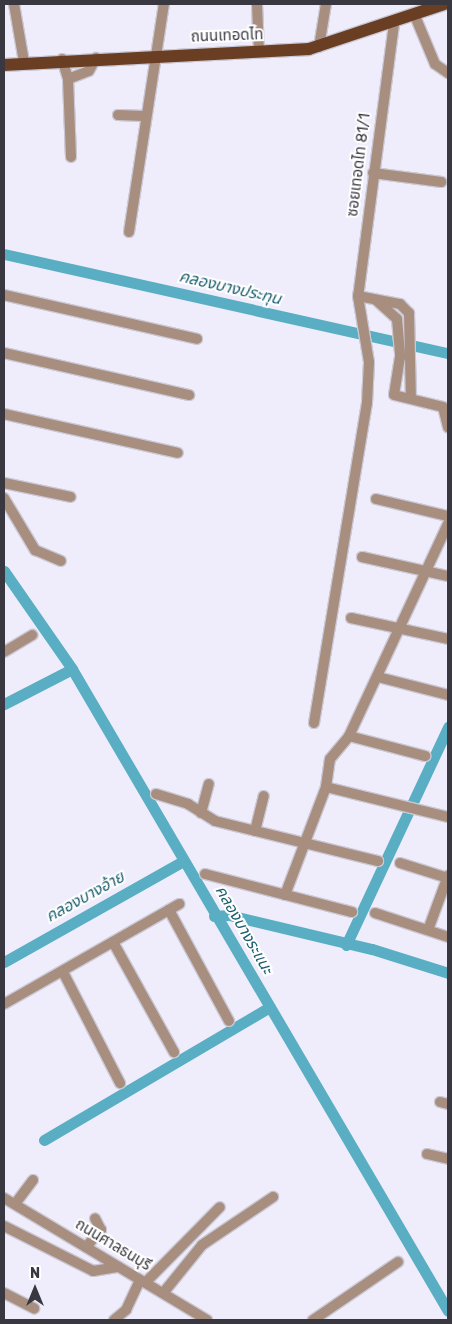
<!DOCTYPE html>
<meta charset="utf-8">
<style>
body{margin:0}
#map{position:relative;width:452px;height:1324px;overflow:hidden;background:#efedfb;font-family:Rubik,"Noto Sans Thai",sans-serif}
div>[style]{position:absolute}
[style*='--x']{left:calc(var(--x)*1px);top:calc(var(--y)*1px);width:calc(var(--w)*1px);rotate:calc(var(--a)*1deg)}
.canal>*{height:11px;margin:-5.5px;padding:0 5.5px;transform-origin:5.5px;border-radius:5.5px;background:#5aaec3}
.roads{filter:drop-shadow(1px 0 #cbc9d6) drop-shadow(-1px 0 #cbc9d6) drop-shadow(0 1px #cbc9d6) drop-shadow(0 -1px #cbc9d6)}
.minor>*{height:10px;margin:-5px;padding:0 5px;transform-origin:5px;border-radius:5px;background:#a88e7f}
.major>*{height:12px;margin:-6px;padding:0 6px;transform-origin:6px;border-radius:6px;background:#6a3e22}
span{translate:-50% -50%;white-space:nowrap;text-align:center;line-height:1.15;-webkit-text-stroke:4px #fff;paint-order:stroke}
.street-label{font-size:15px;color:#393740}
.water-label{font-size:16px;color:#1a5e6e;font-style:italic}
.frame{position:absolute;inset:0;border:5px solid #393740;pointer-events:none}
.north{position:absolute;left:10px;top:1264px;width:50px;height:50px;-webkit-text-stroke:4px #fff;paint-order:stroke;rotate:0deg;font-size:14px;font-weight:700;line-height:20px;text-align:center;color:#393740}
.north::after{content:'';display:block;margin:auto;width:18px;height:22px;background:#393740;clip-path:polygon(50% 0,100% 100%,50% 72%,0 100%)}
</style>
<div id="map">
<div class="canal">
<div style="--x:4;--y:254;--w:455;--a:12.6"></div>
<div style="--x:4;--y:571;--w:119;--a:55.2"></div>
<div style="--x:72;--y:669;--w:744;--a:59.64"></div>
<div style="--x:4;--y:704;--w:76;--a:-27.2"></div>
<div style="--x:214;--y:916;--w:15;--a:-4"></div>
<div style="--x:229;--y:915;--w:147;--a:13.4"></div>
<div style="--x:372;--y:949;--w:80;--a:17.5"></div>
<div style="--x:346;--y:945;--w:241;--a:-64.9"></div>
<div style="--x:4;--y:962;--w:206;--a:-29.4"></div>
<div style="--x:44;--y:1140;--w:262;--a:-30.5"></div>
</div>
<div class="roads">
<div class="minor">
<div style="--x:14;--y:4;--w:59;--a:80.2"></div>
<div style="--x:257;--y:4;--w:47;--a:87.6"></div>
<div style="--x:415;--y:16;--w:52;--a:67.4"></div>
<div style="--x:435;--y:64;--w:16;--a:35"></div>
<div style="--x:394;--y:24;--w:274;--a:97.5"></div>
<div style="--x:358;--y:296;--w:43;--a:10.8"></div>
<div style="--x:400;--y:304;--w:13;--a:45"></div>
<div style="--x:409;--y:313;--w:85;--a:88.7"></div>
<div style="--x:319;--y:47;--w:44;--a:-80.8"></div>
<div style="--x:62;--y:59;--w:21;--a:73"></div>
<div style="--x:68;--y:79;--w:22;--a:-21"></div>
<div style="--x:89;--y:71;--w:15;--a:-62"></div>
<div style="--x:68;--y:79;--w:78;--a:87.8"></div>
<div style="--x:118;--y:115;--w:26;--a:2"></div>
<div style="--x:373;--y:173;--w:69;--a:7.5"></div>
<div style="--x:129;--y:232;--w:231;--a:-81.3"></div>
<div style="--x:4;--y:295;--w:198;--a:12.8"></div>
<div style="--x:376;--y:300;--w:28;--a:42"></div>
<div style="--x:397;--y:319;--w:38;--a:85"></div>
<div style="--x:400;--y:357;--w:38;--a:99"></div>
<div style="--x:394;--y:395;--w:50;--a:13.8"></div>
<div style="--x:4;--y:353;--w:190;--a:12.8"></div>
<div style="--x:443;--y:407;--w:21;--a:76"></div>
<div style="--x:4;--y:414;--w:178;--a:12.6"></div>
<div style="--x:4;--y:483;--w:68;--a:11.8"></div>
<div style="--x:4;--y:498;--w:61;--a:59.2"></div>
<div style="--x:35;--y:550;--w:28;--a:23"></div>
<div style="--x:376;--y:499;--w:74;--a:13.3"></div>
<div style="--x:362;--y:557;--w:88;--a:12.5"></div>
<div style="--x:351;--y:618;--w:99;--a:12.2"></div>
<div style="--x:4;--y:652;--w:33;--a:-31"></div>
<div style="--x:378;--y:677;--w:72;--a:14.4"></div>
<div style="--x:314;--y:723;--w:324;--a:-80.6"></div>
<div style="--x:367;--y:403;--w:41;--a:-87.2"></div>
<div style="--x:369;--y:362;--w:67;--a:-99.5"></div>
<div style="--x:349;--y:736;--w:79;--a:14.7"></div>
<div style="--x:326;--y:787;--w:126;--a:13.8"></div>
<div style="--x:156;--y:794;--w:34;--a:17"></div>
<div style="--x:188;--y:804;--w:32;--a:32"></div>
<div style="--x:215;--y:821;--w:168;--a:13.8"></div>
<div style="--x:201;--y:813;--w:30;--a:-75"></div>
<div style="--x:255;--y:831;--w:36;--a:-76"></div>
<div style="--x:400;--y:863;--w:50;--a:17.4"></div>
<div style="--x:205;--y:874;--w:152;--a:14.5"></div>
<div style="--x:285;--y:895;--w:116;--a:-69.2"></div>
<div style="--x:326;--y:787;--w:28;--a:-82"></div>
<div style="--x:330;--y:759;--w:30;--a:-50"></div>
<div style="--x:349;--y:736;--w:234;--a:-65"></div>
<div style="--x:169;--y:910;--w:126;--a:61.6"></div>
<div style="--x:375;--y:913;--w:77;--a:18.2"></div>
<div style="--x:428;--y:930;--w:58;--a:-69.7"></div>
<div style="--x:113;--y:942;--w:126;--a:61"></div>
<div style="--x:63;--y:972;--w:125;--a:62.8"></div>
<div style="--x:4;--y:1004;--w:202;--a:-29.7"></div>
<div style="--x:440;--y:1102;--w:8;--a:14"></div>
<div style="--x:427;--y:1154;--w:22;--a:13"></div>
<div style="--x:4;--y:1198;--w:237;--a:31"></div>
<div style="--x:15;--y:1204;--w:30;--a:-53"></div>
<div style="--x:4;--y:1226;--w:100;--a:26.8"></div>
<div style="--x:93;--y:1271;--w:26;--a:-9"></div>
<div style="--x:86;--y:1247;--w:23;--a:-49"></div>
<div style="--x:101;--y:1230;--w:13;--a:-117"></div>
<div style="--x:146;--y:1282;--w:105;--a:-45.4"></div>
<div style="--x:164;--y:1292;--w:60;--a:-51"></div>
<div style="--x:202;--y:1245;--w:86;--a:-34.1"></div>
<div style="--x:4;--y:1293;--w:34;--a:27"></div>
<div style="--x:114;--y:1320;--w:16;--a:-40"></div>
<div style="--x:126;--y:1310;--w:33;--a:-65"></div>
<div style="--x:313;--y:1320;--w:103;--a:-34.3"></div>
</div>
<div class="major">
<div style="--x:4;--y:65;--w:305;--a:-3"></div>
<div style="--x:309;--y:49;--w:142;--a:-18.4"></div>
</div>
</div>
<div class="street-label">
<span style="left:227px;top:36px;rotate:-2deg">ถนนเทอดไท</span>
<span style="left:359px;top:165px;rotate:-83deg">ซอยเทอดไท 81/1</span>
<span style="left:113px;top:1245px;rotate:31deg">ถนนศาลธนบุรี</span>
</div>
<div class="water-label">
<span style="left:230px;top:288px;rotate:13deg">คลองบางประทุน</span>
<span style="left:85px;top:897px;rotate:-29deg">คลองบางอ้าย</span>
<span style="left:244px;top:930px;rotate:60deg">คลองบางระแนะ</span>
</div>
<div class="frame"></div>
<div class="north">N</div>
</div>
